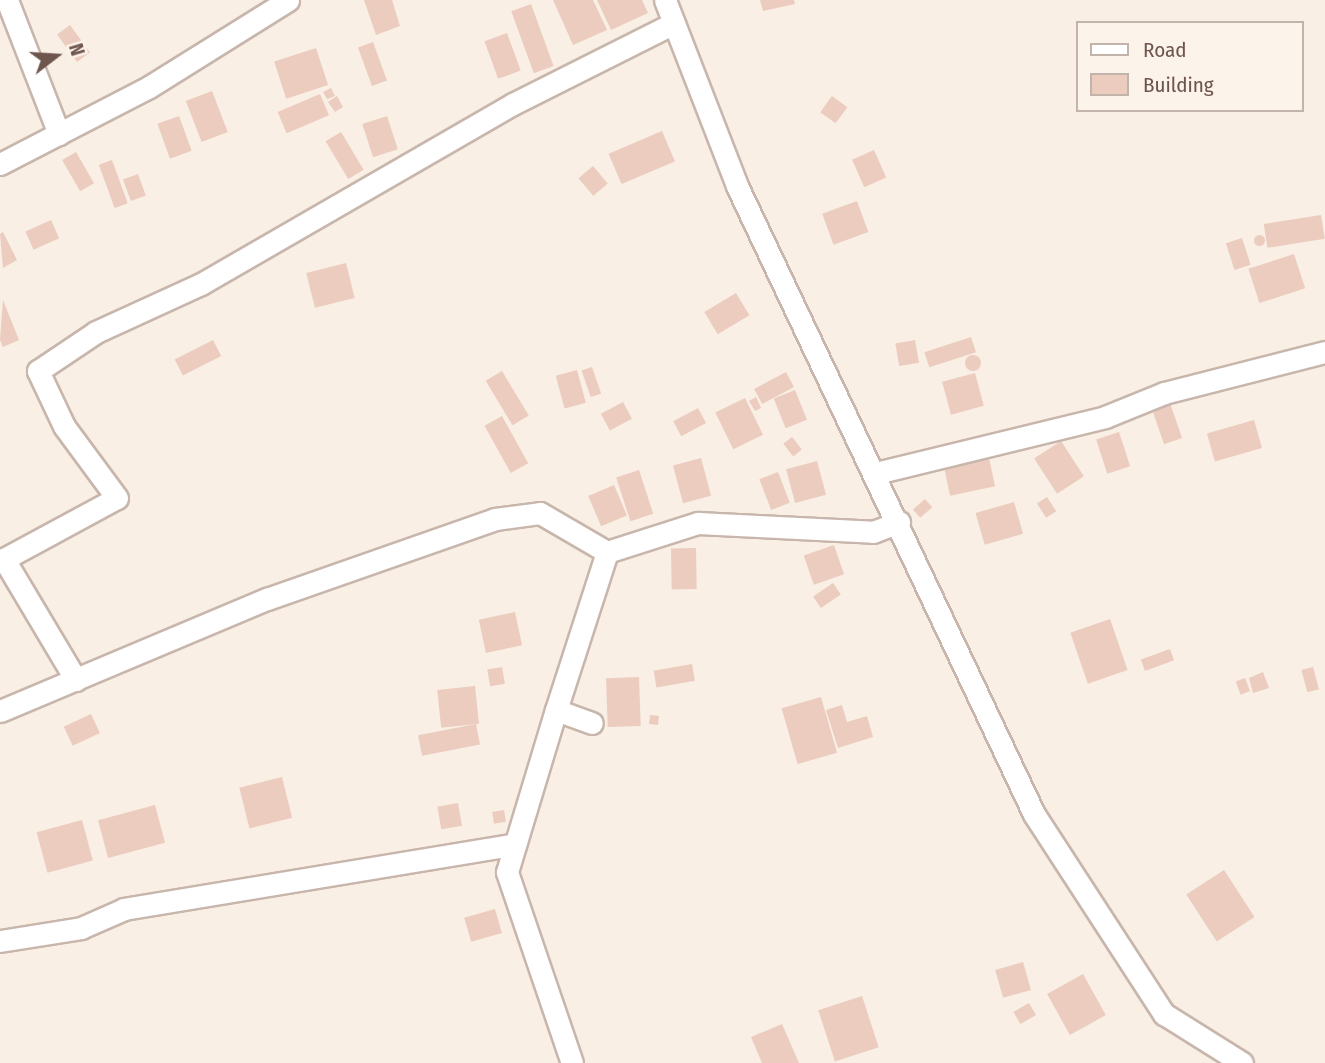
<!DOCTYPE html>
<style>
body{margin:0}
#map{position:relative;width:1325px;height:1063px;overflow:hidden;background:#f9efe4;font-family:"Fira Sans Condensed",sans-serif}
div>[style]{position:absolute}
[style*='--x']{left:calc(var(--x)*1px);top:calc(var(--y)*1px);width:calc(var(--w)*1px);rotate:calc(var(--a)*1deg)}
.building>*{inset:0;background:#ebccbf;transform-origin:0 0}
.round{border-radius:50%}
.roads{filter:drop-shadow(2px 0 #c8b6ac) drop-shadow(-2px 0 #c8b6ac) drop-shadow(0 2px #c8b6ac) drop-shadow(0 -2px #c8b6ac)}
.street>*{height:21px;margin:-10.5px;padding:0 10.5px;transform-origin:10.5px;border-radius:10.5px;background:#fff}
span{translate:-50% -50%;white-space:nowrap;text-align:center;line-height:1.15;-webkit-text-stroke:5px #fcf3ea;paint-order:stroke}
.legend{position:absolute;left:1076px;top:21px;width:228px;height:91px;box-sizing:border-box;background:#fcf3ea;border:2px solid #c3b4ab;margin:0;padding:9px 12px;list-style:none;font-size:21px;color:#6e554d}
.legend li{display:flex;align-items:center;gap:14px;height:35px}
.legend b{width:35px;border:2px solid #c3b4ab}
.north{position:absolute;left:21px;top:21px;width:70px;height:70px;-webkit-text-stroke:5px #fcf3ea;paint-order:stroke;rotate:73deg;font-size:19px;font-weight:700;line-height:28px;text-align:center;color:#6e554d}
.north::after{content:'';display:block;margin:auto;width:24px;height:32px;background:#6e554d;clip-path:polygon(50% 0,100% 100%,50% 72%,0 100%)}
</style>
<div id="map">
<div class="building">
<div style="clip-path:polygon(364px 0,392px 0,400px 26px,376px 35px)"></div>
<div style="clip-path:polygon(553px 0,593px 0,607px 30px,573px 45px)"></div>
<div style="clip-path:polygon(597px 0,642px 0,648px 13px,611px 30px)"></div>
<div style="clip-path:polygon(760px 0,794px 0,795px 4px,763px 11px)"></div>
<div style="left:531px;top:4px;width:66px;height:21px;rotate:70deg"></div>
<div style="left:70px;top:25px;width:34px;height:16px;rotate:54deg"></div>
<div style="left:507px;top:33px;width:40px;height:24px;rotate:70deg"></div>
<div style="left:373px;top:42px;width:41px;height:16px;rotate:70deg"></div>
<div style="left:316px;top:48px;width:39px;height:44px;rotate:72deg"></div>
<div style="clip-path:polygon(331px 88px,335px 96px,327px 99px,323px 92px)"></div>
<div style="left:212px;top:91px;width:44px;height:28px;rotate:69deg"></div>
<div style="left:320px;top:94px;width:23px;height:46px;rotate:67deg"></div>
<div style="clip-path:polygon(337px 96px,343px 107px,335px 112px,328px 102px)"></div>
<div style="left:832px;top:96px;width:19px;height:20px;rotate:36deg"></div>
<div style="left:179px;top:116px;width:37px;height:23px;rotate:70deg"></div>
<div style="left:387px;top:116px;width:35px;height:26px;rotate:72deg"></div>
<div style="left:662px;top:131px;width:33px;height:58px;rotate:67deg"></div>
<div style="left:341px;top:132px;width:44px;height:18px;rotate:59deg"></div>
<div style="left:874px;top:150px;width:30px;height:24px;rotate:66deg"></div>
<div style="left:76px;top:152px;width:36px;height:16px;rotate:60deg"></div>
<div style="left:112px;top:160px;width:46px;height:14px;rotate:70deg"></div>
<div style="left:593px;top:166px;width:23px;height:19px;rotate:50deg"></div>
<div style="left:138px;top:174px;width:23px;height:16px;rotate:70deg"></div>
<div style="left:857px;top:201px;width:33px;height:37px;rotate:70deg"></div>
<div style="left:1321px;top:215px;width:24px;height:58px;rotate:81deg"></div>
<div style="left:51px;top:220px;width:20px;height:28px;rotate:66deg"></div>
<div style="clip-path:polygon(3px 232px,17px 260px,3px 268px,0 234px)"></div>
<div class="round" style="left:1253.5px;top:234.5px;width:11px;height:11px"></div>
<div style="left:1242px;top:238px;width:28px;height:17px;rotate:72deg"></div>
<div style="left:1294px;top:254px;width:36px;height:48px;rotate:72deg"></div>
<div style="left:346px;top:263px;width:36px;height:41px;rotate:76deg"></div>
<div style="left:736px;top:293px;width:26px;height:37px;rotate:59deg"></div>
<div style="clip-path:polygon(3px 300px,19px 340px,3px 347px,0 340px)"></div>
<div style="left:971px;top:337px;width:16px;height:49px;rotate:72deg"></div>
<div style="left:213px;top:340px;width:18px;height:43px;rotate:63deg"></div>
<div style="left:915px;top:340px;width:23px;height:20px;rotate:80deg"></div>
<div class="round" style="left:965px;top:355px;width:16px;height:16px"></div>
<div style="left:592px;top:367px;width:28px;height:11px;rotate:71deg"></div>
<div style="left:577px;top:370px;width:34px;height:22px;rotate:75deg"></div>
<div style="left:502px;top:371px;width:52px;height:19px;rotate:59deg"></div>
<div style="left:786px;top:372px;width:17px;height:36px;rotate:62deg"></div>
<div style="left:975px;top:373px;width:34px;height:34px;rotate:75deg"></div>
<div style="left:795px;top:390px;width:32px;height:23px;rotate:68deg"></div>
<div style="clip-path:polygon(756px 397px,761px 408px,755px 411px,749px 401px)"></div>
<div style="left:745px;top:398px;width:41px;height:33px;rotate:64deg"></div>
<div style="left:623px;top:402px;width:19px;height:25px;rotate:62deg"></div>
<div style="left:1170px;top:403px;width:37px;height:19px;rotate:71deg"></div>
<div style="left:698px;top:408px;width:17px;height:28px;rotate:62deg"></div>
<div style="left:502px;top:416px;width:54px;height:20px;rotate:61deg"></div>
<div style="left:1254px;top:420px;width:29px;height:49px;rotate:74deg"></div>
<div style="left:1119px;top:432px;width:36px;height:24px;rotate:72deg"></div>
<div style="left:792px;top:437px;width:16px;height:11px;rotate:52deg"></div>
<div style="left:1061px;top:441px;width:42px;height:32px;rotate:57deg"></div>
<div style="left:988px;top:453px;width:34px;height:46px;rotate:78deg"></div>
<div style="left:701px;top:458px;width:39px;height:29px;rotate:75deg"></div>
<div style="left:817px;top:461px;width:35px;height:32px;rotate:75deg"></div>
<div style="left:639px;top:470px;width:46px;height:24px;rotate:72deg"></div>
<div style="left:778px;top:472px;width:33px;height:20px;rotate:69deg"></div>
<div style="left:614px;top:485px;width:33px;height:28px;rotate:67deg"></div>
<div style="left:1047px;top:497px;width:17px;height:12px;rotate:57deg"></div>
<div style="left:925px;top:499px;width:11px;height:16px;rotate:49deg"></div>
<div style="left:1014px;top:502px;width:33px;height:40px;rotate:74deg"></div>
<div style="left:834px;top:545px;width:31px;height:32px;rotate:71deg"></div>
<div style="left:696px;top:548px;width:41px;height:25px;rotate:89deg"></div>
<div style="left:833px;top:583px;width:14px;height:24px;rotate:56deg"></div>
<div style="left:515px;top:612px;width:34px;height:37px;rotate:78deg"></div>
<div style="left:1110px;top:619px;width:54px;height:42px;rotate:71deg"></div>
<div style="left:1170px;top:649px;width:12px;height:31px;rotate:70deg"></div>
<div style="left:692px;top:664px;width:17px;height:39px;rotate:80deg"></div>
<div style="left:502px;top:667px;width:17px;height:15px;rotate:80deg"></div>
<div style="left:1313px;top:667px;width:23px;height:12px;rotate:75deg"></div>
<div style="clip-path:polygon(1263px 672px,1269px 688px,1253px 693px,1249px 678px)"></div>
<div style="left:639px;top:677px;width:49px;height:33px;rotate:88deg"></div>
<div style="left:1245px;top:678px;width:14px;height:10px;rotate:69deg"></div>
<div style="left:475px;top:686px;width:38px;height:38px;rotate:84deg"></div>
<div style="left:821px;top:697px;width:58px;height:41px;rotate:74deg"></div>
<div style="clip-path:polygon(842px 705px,847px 722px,867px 716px,873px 737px,838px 748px,826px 710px)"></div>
<div style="left:91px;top:714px;width:21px;height:30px;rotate:65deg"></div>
<div style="left:650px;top:715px;width:9px;height:9px;rotate:6deg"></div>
<div style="left:476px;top:724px;width:21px;height:59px;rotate:79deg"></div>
<div style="left:282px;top:777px;width:42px;height:44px;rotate:76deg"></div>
<div style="left:458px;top:803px;width:23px;height:21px;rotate:80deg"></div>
<div style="left:155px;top:805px;width:39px;height:59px;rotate:75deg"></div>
<div style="left:504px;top:810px;width:12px;height:12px;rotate:81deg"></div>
<div style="left:82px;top:820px;width:42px;height:47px;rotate:75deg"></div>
<div style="left:1224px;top:870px;width:56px;height:45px;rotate:57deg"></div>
<div style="left:495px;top:909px;width:25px;height:32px;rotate:74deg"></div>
<div style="left:1023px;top:962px;width:29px;height:29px;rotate:74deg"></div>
<div style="left:1083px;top:974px;width:47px;height:41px;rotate:61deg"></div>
<div style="left:862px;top:996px;width:54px;height:46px;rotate:72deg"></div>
<div style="left:1029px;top:1003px;width:14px;height:18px;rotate:60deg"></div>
<div style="clip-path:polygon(782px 1024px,799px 1063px,762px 1063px,751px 1037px)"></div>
</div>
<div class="roads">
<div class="street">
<div style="--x:7;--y:0;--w:144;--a:68.8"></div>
<div style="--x:665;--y:0;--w:199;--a:68.8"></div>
<div style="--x:737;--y:186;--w:695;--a:64.69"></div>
<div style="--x:1034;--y:814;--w:239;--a:57"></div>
<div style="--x:1164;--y:1014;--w:92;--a:32.1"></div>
<div style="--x:0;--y:164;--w:168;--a:-27.3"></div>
<div style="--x:149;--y:87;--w:164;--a:-32"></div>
<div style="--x:876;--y:473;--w:236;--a:-13.7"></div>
<div style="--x:1105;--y:417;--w:64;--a:-22.1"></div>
<div style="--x:1164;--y:393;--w:166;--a:-14.3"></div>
<div style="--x:76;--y:680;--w:141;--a:-120.8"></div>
<div style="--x:4;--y:559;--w:128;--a:-28.4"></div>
<div style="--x:117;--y:498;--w:89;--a:-126.4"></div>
<div style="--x:64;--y:426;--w:61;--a:-115.3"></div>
<div style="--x:38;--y:371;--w:70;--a:-33.9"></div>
<div style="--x:96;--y:332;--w:115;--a:-24.6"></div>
<div style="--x:201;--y:284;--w:360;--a:-30"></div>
<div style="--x:513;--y:104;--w:180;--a:-26.7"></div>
<div style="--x:556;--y:710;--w:166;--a:-72.1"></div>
<div style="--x:607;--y:552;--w:96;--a:-17.7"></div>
<div style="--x:698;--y:523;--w:175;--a:2.9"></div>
<div style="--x:873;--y:532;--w:28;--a:-21"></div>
<div style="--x:0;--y:711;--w:290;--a:-22.8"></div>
<div style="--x:267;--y:599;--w:242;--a:-19.3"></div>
<div style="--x:495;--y:519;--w:45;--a:-7.6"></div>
<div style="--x:540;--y:513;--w:78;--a:30.2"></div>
<div style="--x:0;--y:941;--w:82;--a:-9.1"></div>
<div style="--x:81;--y:928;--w:47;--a:-23.8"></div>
<div style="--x:124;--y:909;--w:396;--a:-9.4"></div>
<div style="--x:572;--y:1063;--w:202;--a:-108.8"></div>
<div style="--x:507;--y:872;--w:169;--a:-73.2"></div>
<div style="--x:556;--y:710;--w:38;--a:20"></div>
</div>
</div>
<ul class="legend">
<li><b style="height:9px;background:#fff"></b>Road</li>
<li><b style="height:19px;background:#ebccbf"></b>Building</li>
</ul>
<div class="north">N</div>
</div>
